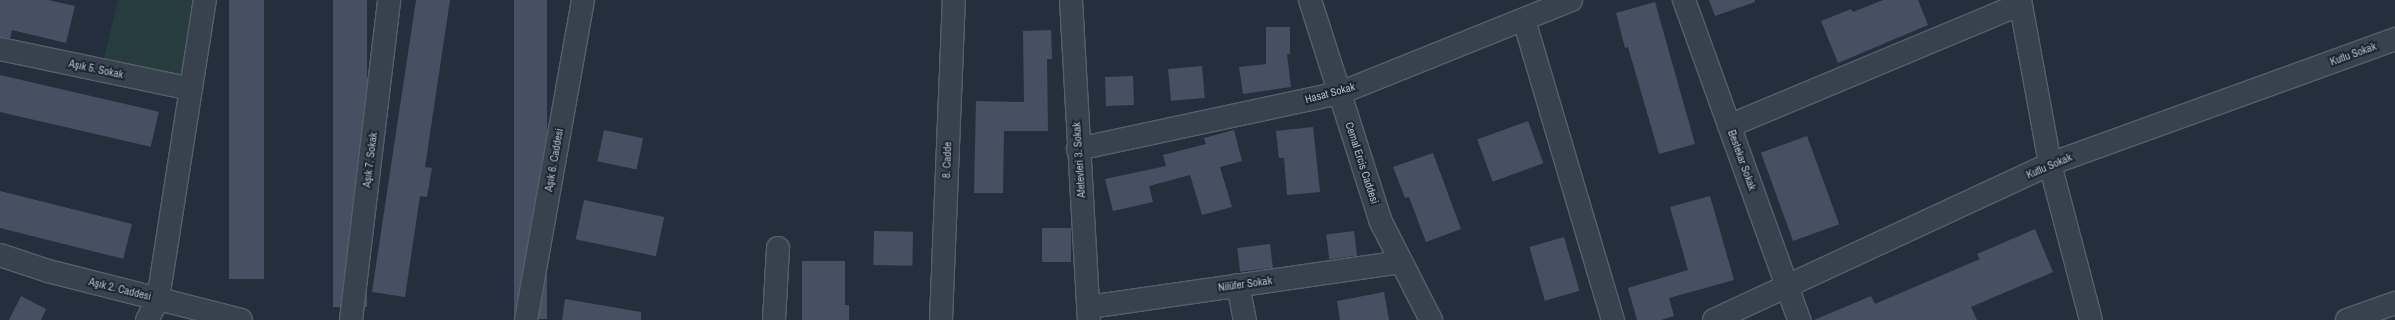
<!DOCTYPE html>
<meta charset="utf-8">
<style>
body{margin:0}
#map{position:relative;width:2395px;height:320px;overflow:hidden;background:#242f3e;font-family:"Archivo Narrow",sans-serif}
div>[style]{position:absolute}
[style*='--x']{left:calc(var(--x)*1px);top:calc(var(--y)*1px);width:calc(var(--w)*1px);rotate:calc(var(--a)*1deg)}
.green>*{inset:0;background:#263c3f}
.building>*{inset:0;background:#455162;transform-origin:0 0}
.roads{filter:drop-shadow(1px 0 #565f6c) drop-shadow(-1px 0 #565f6c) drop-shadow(0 1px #565f6c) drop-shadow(0 -1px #565f6c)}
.minor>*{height:22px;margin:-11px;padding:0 11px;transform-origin:11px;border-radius:11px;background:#38414e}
span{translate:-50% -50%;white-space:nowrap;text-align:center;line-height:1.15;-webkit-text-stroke:4px #1d2633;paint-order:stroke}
.street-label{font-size:11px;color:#b4bcc9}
</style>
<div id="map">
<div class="green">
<div style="clip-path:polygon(118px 0,213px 0,194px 93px,101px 70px)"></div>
</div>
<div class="building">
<div style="clip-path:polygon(0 0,48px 0,75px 6px,66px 43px,12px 30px,10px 38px,0 37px)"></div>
<div style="left:229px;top:0;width:35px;height:279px"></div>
<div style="left:333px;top:0;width:34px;height:307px"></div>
<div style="clip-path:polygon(416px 0,450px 0,425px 167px,432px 168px,427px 197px,420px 196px,405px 297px,372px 292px)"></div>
<div style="left:514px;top:0;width:33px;height:319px"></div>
<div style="clip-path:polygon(1709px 0,1755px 0,1755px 2px,1715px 16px)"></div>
<div style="clip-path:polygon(1883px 0,1918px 0,1928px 25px,1838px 63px,1821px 21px,1851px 9px,1853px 12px)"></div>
<div style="clip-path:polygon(1655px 2px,1695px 144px,1659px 154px,1628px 47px,1625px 48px,1616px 13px)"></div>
<div style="clip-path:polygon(1266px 27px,1290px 27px,1290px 54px,1287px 54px,1291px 87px,1243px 94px,1239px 67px,1266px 64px)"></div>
<div style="clip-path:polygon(1051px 30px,1052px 59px,1047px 59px,1048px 131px,1004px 131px,1003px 193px,974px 193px,976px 101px,1024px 102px,1023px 31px)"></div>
<div style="left:1202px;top:66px;width:32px;height:34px;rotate:85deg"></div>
<div style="left:0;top:75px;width:163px;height:36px;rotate:13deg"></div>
<div style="left:1133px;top:76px;width:29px;height:28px;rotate:88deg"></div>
<div style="left:1528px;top:121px;width:45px;height:54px;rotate:70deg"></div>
<div style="clip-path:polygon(1313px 127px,1320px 192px,1287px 195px,1284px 158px,1279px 158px,1276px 131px)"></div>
<div style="left:604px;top:130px;width:40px;height:32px;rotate:12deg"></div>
<div style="clip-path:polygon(1234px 130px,1242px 161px,1220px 167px,1232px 207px,1202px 215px,1190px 175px,1149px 186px,1153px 202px,1113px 211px,1105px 179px,1166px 166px,1163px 155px,1206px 144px,1204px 138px)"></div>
<div style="left:1807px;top:136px;width:94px;height:49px;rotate:70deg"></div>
<div style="clip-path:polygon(1433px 153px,1461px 229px,1426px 242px,1409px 197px,1405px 198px,1393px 167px)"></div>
<div style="left:0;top:191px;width:136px;height:36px;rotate:14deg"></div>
<div style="clip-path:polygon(1710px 196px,1734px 280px,1669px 298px,1674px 316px,1661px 320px,1637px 320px,1628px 288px,1688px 270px,1670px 207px)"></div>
<div style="left:584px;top:200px;width:82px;height:40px;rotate:12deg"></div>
<div style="left:1042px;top:228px;width:29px;height:34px"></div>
<div style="clip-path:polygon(2035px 229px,2053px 272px,1971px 307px,1977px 320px,1814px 320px,1871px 296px,1875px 304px,1980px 259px,1977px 254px)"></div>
<div style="left:874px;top:231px;width:39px;height:34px;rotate:1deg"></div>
<div style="left:1354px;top:231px;width:25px;height:28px;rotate:83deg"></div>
<div style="left:1564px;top:237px;width:56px;height:36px;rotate:74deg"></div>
<div style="left:1270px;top:244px;width:24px;height:33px;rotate:83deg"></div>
<div style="clip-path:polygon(802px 261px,845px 261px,845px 305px,849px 305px,849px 320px,802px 320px)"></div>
<div style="clip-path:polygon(1384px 292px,1389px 320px,1340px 320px,1337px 301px)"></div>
<div style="clip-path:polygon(21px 296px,46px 309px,41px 320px,9px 320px)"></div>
<div style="clip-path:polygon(565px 299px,641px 312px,641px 320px,562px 320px)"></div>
</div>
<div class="roads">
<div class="minor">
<div style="--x:1071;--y:0;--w:321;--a:86.8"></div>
<div style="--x:1310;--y:0;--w:233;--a:72.3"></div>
<div style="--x:1381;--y:222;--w:110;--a:63"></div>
<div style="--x:1684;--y:0;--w:340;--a:70.2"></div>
<div style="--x:2020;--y:0;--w:167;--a:79.6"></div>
<div style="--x:2050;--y:164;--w:161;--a:75.3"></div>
<div style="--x:1524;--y:20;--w:313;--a:73.5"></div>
<div style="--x:0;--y:49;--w:195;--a:11.8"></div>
<div style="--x:1729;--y:126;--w:316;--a:-22.7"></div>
<div style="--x:1078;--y:149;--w:268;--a:-12.1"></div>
<div style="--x:1340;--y:93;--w:249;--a:-21.9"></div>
<div style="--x:0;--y:255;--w:51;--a:18.4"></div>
<div style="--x:48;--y:271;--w:199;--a:14.2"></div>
<div style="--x:1238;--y:285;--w:36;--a:79"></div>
<div style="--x:1089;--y:307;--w:315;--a:-8.2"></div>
<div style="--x:147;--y:320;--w:24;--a:-62"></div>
<div style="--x:158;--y:299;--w:303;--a:-81.1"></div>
<div style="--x:351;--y:320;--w:322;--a:-83.2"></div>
<div style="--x:526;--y:320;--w:325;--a:-79.9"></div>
<div style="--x:774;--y:320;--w:72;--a:-86.8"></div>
<div style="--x:941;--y:320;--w:320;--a:-87.7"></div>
<div style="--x:1714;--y:320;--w:370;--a:-24.9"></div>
<div style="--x:2050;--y:164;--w:367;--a:-19.9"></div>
<div style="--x:2347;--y:320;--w:51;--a:-19.5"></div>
</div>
</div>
<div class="street-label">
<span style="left:2353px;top:54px;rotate:-20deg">Kutlu Sokak</span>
<span style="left:96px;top:69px;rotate:12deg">Aşık 5. Sokak</span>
<span style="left:1330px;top:93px;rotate:-15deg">Hasat Sokak</span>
<span style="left:370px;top:160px;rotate:-83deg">Aşık 7. Sokak</span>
<span style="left:554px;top:160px;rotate:-80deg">Aşık 6. Caddesi</span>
<span style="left:947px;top:160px;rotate:-88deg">8. Cadde</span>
<span style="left:1079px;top:160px;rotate:-94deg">Afetevleri 3. Sokak</span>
<span style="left:1742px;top:160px;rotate:70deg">Bestekar Sokak</span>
<span style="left:1362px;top:163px;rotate:72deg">Cemal Ercis Caddesi</span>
<span style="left:2049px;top:166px;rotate:-23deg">Kutlu Sokak</span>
<span style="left:1245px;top:284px;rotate:-8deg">Nilüfer Sokak</span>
<span style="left:120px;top:289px;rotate:14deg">Aşık 2. Caddesi</span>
</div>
</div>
